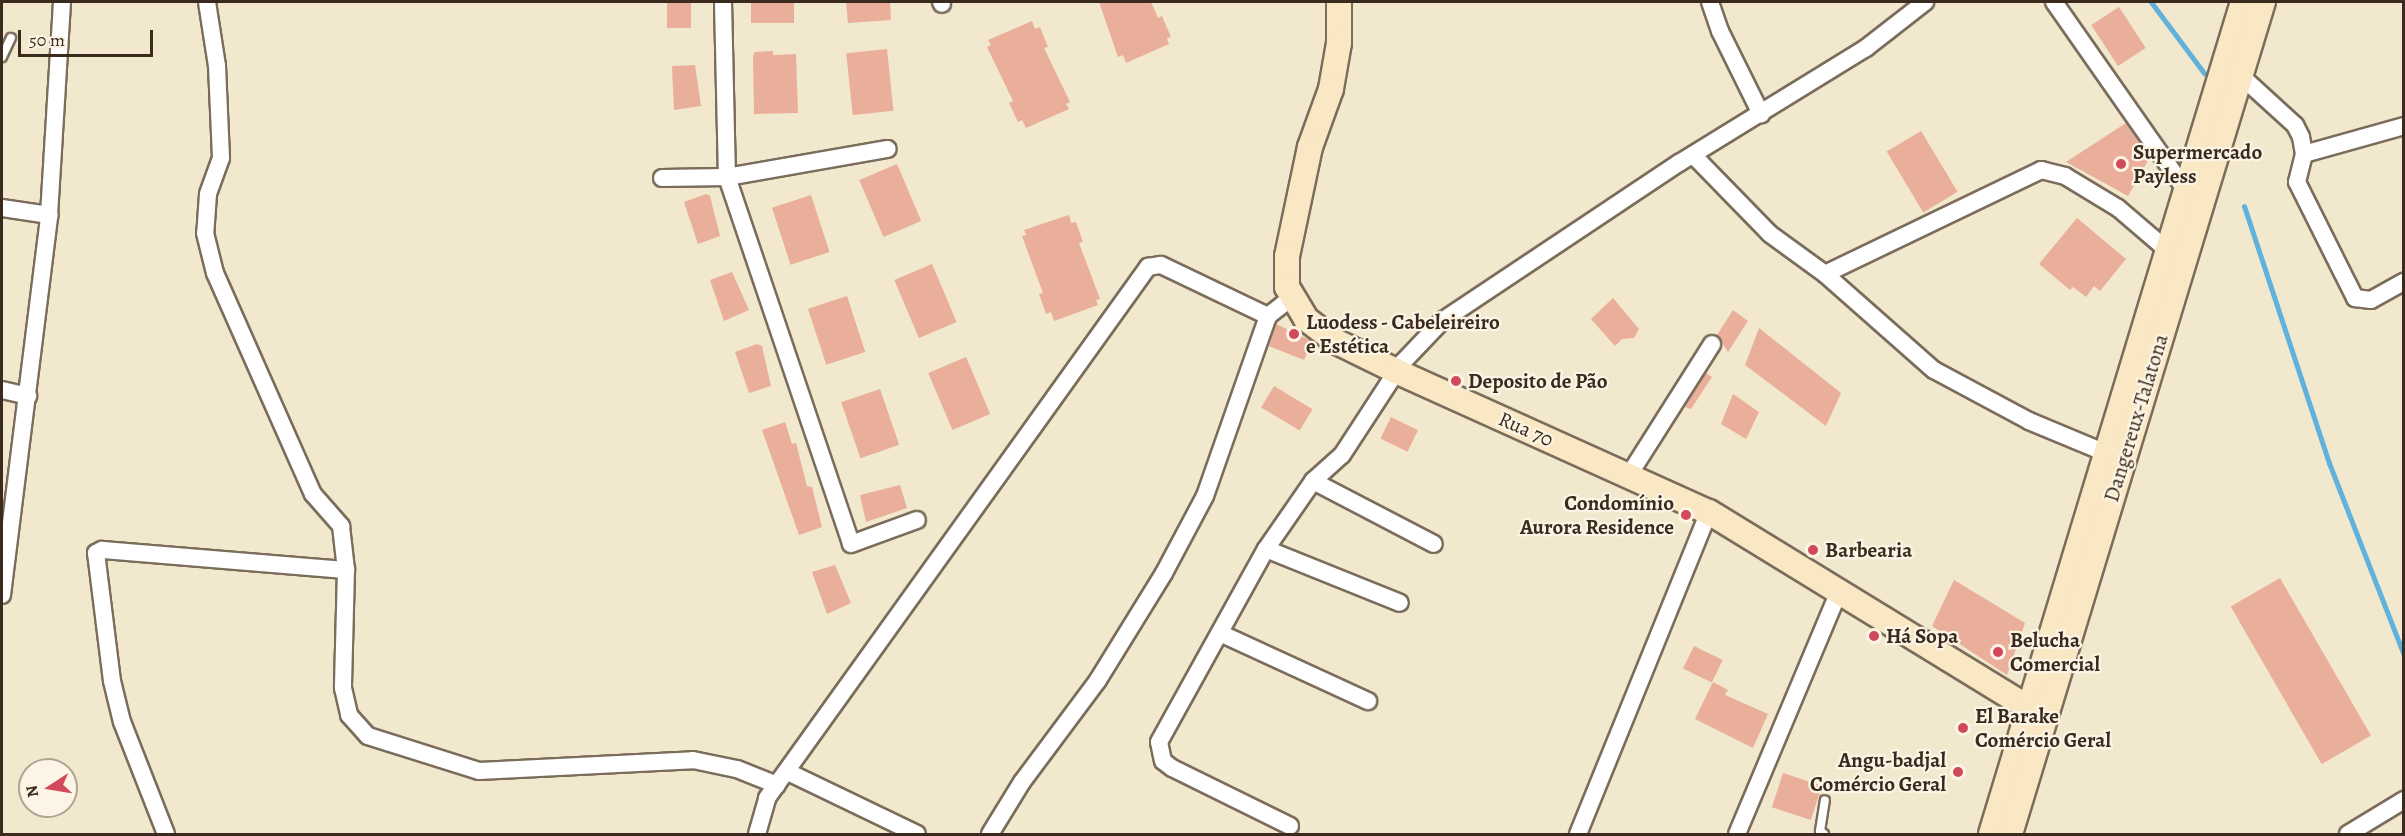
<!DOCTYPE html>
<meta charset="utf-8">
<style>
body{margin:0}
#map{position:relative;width:2405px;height:836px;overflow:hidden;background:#f1e8cd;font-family:Alegreya,serif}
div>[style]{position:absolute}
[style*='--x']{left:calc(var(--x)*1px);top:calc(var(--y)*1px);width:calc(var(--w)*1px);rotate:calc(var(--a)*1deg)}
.stream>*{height:5px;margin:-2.5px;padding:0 2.5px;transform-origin:2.5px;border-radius:2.5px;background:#60b1db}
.building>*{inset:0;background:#e9af9b;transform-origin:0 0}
.roads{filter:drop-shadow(2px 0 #7b6c5b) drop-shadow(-2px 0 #7b6c5b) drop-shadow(0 2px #7b6c5b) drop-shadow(0 -2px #7b6c5b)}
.lane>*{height:8px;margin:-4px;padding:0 4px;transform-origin:4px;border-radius:4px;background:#fff}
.street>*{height:16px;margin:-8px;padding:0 8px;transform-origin:8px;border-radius:8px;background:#fff}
.secondary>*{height:24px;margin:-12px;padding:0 12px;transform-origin:12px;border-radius:12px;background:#fae7c3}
.dots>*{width:16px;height:16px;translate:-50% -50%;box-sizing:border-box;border:3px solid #fcf5e5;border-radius:50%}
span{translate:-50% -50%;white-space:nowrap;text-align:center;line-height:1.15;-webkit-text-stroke:4.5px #fcf5e5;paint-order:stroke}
.poi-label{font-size:21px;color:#3b2a1e;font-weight:700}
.left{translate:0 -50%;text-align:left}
.right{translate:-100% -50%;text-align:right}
.street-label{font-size:21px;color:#3b2a1e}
.frame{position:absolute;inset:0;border:3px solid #3b2a1e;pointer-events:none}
.north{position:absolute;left:18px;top:758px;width:60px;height:60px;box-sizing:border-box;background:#fcf5e5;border:2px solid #afa495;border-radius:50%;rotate:258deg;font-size:16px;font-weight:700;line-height:24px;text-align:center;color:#3b2a1e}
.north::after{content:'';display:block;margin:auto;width:21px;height:27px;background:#d1495b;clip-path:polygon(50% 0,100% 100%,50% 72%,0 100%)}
.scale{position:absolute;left:18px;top:30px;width:135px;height:27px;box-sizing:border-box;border:3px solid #3b2a1e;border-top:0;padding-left:8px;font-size:18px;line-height:21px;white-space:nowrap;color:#3b2a1e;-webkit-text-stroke:4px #fcf5e5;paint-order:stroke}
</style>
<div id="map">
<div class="stream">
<div style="--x:2151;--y:2;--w:89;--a:53.3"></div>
<div style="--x:2244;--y:206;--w:271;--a:71.7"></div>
<div style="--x:2329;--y:463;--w:206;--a:68.7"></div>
</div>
<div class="building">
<div style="left:667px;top:2px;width:24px;height:26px"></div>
<div style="left:751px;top:2px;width:43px;height:21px"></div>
<div style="clip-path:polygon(846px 2px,890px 2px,891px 20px,848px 23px)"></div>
<div style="clip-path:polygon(1099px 2px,1151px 2px,1158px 18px,1162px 16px,1171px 37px,1167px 38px,1169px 44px,1126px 63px,1123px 55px,1118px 57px)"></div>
<div style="left:2119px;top:7px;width:49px;height:33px;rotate:57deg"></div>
<div style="clip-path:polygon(1032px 21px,1035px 29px,1040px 27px,1048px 47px,1044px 48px,1070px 102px,1066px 104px,1069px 109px,1026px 128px,1022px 120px,1018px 122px,1009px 103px,1013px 101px,987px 47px,991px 45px,988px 40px)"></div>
<div style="left:887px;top:49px;width:62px;height:41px;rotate:84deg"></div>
<div style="clip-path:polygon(773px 51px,773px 55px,796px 54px,798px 113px,754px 114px,753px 56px,755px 52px)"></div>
<div style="clip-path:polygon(695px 65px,701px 106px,674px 110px,672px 66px)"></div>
<div style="clip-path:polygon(2126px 123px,2150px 157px,2128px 196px,2066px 162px)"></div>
<div style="left:1921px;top:131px;width:71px;height:40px;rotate:59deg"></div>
<div style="left:897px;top:164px;width:62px;height:41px;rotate:67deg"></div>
<div style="clip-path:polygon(706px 194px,710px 196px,720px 236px,698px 244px,684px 202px)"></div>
<div style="left:811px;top:195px;width:60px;height:41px;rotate:72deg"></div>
<div style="clip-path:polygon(1069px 215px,1071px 223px,1076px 222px,1083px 242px,1079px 243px,1100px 299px,1096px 300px,1098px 305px,1054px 321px,1051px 312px,1046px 314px,1039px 294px,1043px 293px,1022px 236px,1026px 235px,1024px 230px)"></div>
<div style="clip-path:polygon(2077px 218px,2126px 259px,2100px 291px,2094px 286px,2086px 297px,2073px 287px,2070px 290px,2039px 264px)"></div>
<div style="left:932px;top:264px;width:63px;height:41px;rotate:67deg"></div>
<div style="clip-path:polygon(732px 272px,749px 310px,724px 321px,710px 280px)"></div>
<div style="left:847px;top:296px;width:59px;height:41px;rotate:72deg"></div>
<div style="clip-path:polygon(1613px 298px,1639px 329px,1634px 338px,1622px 339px,1615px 346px,1591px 319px)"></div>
<div style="clip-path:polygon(1733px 310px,1748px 321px,1728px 352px,1717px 335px)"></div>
<div style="clip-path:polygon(1276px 324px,1312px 341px,1304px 360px,1269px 346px)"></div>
<div style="clip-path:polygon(1759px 328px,1841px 393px,1826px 426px,1745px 365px)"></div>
<div style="clip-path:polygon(757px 344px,762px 346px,771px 386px,749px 393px,735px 352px)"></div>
<div style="left:966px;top:357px;width:62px;height:41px;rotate:67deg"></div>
<div style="clip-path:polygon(1706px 373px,1712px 377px,1691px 409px,1685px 407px)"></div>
<div style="left:1274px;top:386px;width:45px;height:25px;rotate:31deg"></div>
<div style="left:880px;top:389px;width:59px;height:41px;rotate:71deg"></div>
<div style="clip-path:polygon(1733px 394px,1759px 412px,1746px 439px,1721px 424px)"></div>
<div style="left:1391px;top:417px;width:30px;height:24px;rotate:26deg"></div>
<div style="clip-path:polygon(785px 422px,792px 444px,796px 443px,807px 486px,812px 487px,822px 527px,799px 535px,762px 430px)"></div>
<div style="clip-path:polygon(900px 485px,907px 508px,866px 522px,860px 495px)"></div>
<div style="clip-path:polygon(835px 565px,851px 603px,827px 614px,812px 572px)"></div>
<div style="left:2280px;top:578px;width:182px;height:57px;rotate:60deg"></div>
<div style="clip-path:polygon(1954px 580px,2025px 623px,2007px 675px,1932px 626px)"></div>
<div style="left:1694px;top:646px;width:32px;height:25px;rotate:26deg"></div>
<div style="clip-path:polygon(1713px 682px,1728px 690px,1725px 695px,1768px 714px,1753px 748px,1695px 719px)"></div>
<div style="left:1783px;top:773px;width:41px;height:36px;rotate:18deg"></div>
</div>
<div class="roads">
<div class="lane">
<div style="--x:2;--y:57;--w:21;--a:-65"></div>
<div style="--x:1824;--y:834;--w:5;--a:-143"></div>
<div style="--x:1820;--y:831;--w:31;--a:-81"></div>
</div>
<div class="street">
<div style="--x:207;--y:2;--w:65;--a:81.1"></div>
<div style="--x:217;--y:66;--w:92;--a:87.5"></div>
<div style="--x:221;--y:158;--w:38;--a:110"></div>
<div style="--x:208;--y:194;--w:39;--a:94"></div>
<div style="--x:205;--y:233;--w:41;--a:76"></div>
<div style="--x:215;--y:273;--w:242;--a:66.1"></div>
<div style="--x:313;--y:494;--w:43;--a:48.8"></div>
<div style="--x:341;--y:526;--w:44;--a:83.5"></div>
<div style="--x:346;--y:570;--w:118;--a:91.5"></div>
<div style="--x:343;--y:688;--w:28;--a:77"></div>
<div style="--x:349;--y:715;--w:28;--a:48"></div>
<div style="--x:368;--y:736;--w:116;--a:17.5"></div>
<div style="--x:479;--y:771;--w:214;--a:-2.9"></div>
<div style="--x:693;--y:760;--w:45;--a:11.6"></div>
<div style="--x:737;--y:769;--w:43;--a:21.8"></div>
<div style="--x:723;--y:2;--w:175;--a:88.7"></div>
<div style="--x:727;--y:177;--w:387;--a:71.3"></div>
<div style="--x:851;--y:544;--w:70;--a:-20"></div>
<div style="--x:941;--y:2;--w:2;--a:63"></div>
<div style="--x:1710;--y:2;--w:31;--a:71"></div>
<div style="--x:1720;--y:31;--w:93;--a:63.7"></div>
<div style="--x:2054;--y:2;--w:228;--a:55"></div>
<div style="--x:2240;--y:75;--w:74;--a:42.3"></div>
<div style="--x:2295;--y:125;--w:13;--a:63"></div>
<div style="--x:2301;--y:137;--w:17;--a:80"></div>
<div style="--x:2304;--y:154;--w:29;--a:104"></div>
<div style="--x:2297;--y:182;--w:130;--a:63.4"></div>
<div style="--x:2355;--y:298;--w:16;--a:7"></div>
<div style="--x:2371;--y:300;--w:38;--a:-29"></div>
<div style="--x:2304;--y:154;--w:104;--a:-15.6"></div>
<div style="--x:1693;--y:155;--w:110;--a:45.7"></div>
<div style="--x:1770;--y:234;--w:68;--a:36"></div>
<div style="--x:1825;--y:274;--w:145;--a:41.4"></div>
<div style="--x:1934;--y:370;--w:108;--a:28.2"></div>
<div style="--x:2029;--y:421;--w:83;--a:22.6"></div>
<div style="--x:662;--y:178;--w:65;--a:-0.9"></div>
<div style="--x:727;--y:177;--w:163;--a:-9.9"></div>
<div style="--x:2;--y:208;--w:48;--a:8.5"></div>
<div style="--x:1825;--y:274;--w:240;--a:-25.7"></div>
<div style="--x:2041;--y:170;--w:25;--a:14"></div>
<div style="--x:2065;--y:176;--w:62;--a:31.1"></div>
<div style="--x:2118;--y:208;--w:65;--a:40.6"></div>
<div style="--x:2;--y:390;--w:27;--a:13"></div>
<div style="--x:1629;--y:475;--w:155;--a:-57.6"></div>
<div style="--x:1313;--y:481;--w:136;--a:27.5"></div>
<div style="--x:1266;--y:549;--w:144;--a:21.9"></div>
<div style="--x:2;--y:595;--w:383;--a:-82.9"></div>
<div style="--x:49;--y:215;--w:213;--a:-86.5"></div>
<div style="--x:1220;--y:633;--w:163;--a:24.7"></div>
<div style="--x:788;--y:772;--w:143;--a:25.7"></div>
<div style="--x:1290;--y:826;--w:131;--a:-153.8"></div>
<div style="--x:1172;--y:768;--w:11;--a:-142"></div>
<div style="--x:1163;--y:761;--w:19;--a:-102"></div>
<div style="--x:1159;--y:742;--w:221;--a:-61"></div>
<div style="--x:1266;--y:549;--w:83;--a:-55.3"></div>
<div style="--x:1313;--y:481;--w:39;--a:-42"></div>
<div style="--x:1342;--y:455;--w:110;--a:-56.9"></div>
<div style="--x:1402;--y:363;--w:58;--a:-46.4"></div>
<div style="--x:1442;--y:321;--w:285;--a:-33.7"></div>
<div style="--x:1679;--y:163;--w:220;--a:-31.6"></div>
<div style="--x:1866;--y:48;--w:75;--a:-37.9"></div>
<div style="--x:166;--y:834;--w:120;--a:-111.4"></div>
<div style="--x:122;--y:722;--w:42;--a:-103.7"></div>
<div style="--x:112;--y:681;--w:129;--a:-97.1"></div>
<div style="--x:96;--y:553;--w:7;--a:-27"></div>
<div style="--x:102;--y:550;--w:245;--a:4.7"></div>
<div style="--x:757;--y:834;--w:37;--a:-74"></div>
<div style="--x:767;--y:798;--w:654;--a:-54.34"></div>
<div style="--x:1148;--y:267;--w:13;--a:-9"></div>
<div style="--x:1161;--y:265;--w:119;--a:25.5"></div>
<div style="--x:990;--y:834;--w:61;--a:-58.4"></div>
<div style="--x:1022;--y:782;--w:127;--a:-53.3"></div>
<div style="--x:1098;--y:680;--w:126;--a:-58.3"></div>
<div style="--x:1164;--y:573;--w:87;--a:-62"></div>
<div style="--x:1205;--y:496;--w:191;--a:-70.7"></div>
<div style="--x:1268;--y:316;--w:29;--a:-38"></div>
<div style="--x:1578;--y:834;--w:348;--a:-67.9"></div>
<div style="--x:1737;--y:834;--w:264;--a:-67.2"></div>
<div style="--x:2348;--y:834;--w:66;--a:-31.3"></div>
</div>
<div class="secondary">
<div style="--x:1339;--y:2;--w:41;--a:90"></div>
<div style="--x:1339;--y:43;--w:47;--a:99.9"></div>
<div style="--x:1331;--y:89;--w:62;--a:109.9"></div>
<div style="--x:1310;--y:147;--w:111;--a:101.9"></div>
<div style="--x:1287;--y:256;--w:31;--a:90"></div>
<div style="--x:1287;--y:287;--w:37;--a:59"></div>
<div style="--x:1306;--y:319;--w:36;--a:37"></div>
<div style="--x:1335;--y:341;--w:68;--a:26.2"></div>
<div style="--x:1396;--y:371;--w:343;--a:24.3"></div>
<div style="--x:1709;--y:512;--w:375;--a:31.5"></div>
<div style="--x:1991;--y:834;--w:869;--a:-73.15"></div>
<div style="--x:2010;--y:834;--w:870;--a:-73.09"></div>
</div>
</div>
<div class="dots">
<div style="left:2121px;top:164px;background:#d1495b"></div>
<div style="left:1294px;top:334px;background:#d1495b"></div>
<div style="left:1456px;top:381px;background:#d1495b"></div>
<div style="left:1686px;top:515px;background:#d1495b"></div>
<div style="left:1813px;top:550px;background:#d1495b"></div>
<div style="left:1874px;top:636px;background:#d1495b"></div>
<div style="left:1998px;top:652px;background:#d1495b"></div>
<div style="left:1963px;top:728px;background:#d1495b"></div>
<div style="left:1958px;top:772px;background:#d1495b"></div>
</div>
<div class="poi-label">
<span class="left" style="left:2133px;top:164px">Supermercado<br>Payless</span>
<span class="left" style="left:1306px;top:334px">Luodess - Cabeleireiro<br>e Estética</span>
<span class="left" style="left:1468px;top:381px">Deposito de Pão</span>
<span class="right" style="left:1674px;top:515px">Condomínio<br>Aurora Residence</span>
<span class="left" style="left:1825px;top:550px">Barbearia</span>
<span class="left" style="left:1886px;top:636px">Há Sopa</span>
<span class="left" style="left:2010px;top:652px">Belucha<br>Comercial</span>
<span class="left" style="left:1975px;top:728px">El Barake<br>Comércio Geral</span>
<span class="right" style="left:1946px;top:772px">Angu-badjal<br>Comércio Geral</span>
</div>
<div class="street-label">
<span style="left:2136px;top:418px;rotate:-73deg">Dangereux-Talatona</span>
<span style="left:1526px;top:429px;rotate:24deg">Rua 70</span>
</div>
<div class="frame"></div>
<div class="north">N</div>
<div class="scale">50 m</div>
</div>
